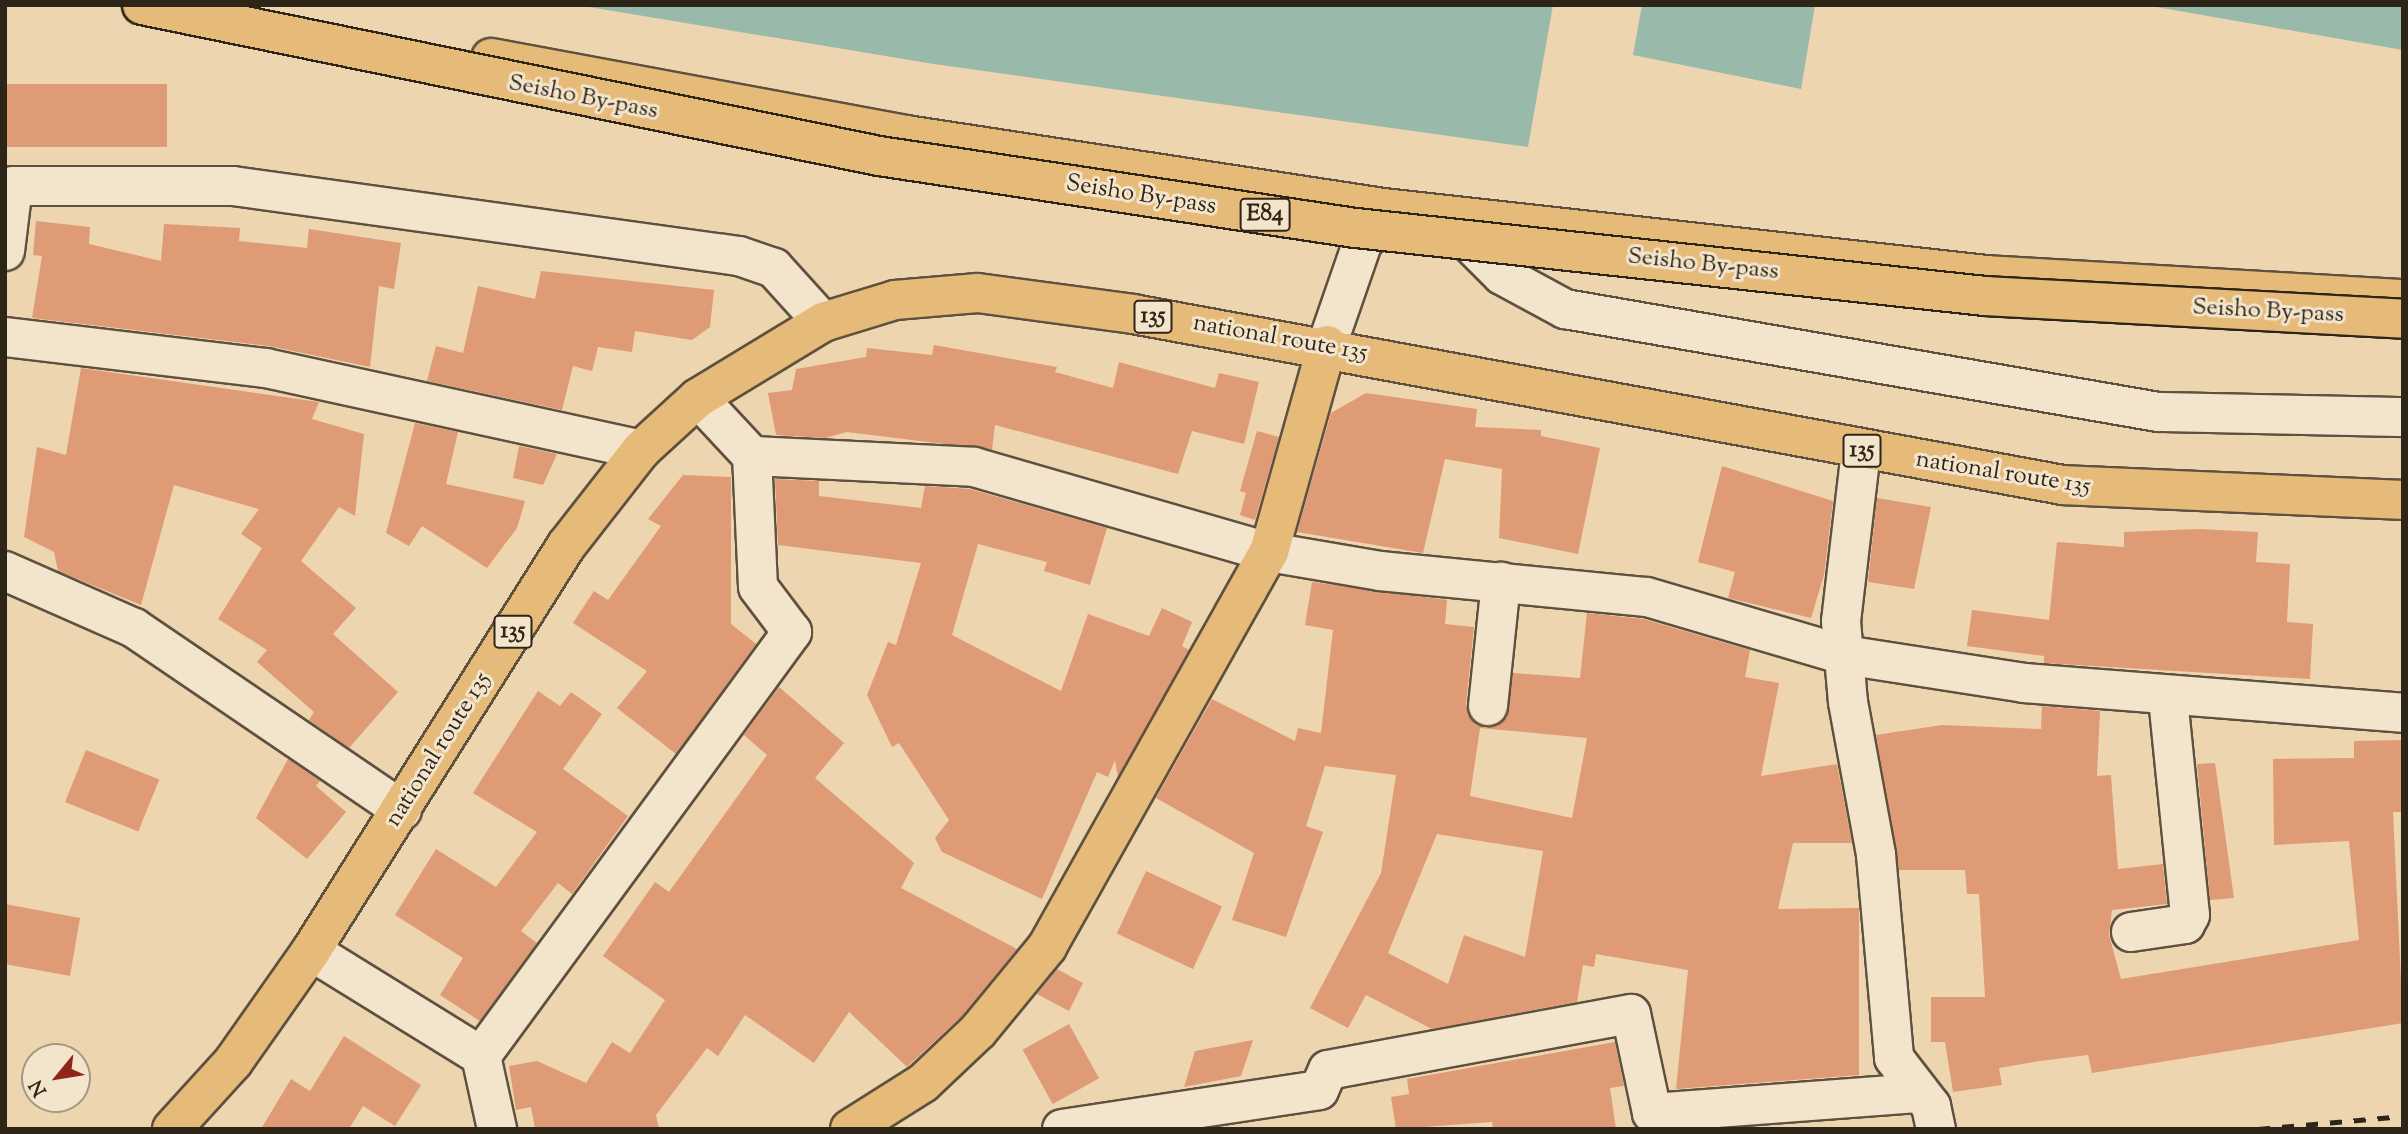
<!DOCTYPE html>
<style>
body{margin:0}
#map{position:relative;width:2408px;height:1134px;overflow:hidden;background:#edd5b0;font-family:"Sorts Mill Goudy",serif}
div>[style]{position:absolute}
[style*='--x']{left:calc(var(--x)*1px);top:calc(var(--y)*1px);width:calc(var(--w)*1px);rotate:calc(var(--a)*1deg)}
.water>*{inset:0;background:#99b9aa}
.building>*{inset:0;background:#df9a76;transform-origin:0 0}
.roads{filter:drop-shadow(2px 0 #5e513f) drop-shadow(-2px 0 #5e513f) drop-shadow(0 2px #5e513f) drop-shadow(0 -2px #5e513f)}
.minor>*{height:38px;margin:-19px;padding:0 19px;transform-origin:19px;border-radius:19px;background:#f3e4cc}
.major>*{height:38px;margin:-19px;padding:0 19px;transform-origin:19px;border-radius:19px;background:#e6ba78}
.highway>*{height:38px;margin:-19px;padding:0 19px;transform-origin:19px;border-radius:19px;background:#e6ba78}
.rail>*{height:5px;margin-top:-2.5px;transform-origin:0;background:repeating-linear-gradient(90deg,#2e2519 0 12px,transparent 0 24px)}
.bridges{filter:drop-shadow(2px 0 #2e2519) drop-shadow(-2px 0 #2e2519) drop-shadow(0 2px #2e2519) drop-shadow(0 -2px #2e2519)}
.highway-bridge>*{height:38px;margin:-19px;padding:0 19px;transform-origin:19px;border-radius:19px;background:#e6ba78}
span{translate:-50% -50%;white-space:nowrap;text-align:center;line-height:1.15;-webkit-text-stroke:6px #f3e4cc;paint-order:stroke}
.shield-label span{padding:2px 5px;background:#f3e4cc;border:2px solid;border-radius:5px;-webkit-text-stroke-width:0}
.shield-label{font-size:23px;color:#2e2519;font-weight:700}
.street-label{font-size:24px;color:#2e2519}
.frame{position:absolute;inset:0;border:7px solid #2e2519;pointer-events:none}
.north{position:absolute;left:21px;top:1043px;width:70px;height:70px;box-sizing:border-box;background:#f3e4cc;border:2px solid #a49884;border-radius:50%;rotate:240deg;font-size:19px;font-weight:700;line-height:28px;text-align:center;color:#2e2519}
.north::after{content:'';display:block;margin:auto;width:24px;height:32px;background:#8f2418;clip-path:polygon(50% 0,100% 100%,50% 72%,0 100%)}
</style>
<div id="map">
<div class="water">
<div style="clip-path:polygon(577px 5px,1553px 5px,1528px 147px,934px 64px)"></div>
<div style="clip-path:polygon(1642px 5px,1815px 5px,1801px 89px,1633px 55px)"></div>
<div style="clip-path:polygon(2145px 5px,2403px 5px,2403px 50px)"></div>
</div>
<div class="building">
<div style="left:5px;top:84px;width:162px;height:63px"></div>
<div style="clip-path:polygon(36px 221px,90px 227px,89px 244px,161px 261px,164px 224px,240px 228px,239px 241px,307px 248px,309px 229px,401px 243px,394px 289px,379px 286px,370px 367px,269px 346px,32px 318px,42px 256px,33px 255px)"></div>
<div style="clip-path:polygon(541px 271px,714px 290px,710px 327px,692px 340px,635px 331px,632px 352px,598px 347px,592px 371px,573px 366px,562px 410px,427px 381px,436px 346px,463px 353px,478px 286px,535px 299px)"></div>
<div style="clip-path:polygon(934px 345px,1057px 367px,1055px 372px,1113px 388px,1119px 362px,1215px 388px,1219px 373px,1259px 382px,1244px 444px,1192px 431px,1178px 474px,995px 425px,992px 450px,847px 432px,825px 438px,776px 435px,768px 393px,792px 390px,796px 369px,866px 357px,867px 348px,932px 355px)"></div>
<div style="clip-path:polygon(81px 368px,319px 402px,312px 419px,364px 434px,355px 516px,339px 507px,301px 561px,356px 608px,333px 634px,398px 692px,349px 748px,309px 720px,314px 712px,257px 662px,267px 650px,218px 619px,262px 548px,241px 534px,259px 509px,174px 485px,141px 605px,58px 571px,54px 552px,24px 537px,37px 447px,66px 455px)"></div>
<div style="clip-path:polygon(1366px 393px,1477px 409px,1475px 427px,1541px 430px,1541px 436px,1600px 448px,1578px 554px,1499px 538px,1502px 469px,1445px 459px,1423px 553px,1297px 532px,1331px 413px)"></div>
<div style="clip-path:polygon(415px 423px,458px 432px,446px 484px,525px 501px,517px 528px,487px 568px,422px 526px,409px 546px,386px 533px)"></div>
<div style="clip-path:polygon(1257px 431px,1279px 437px,1255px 520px,1240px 515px,1246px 493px,1240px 491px)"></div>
<div style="clip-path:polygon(519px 446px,557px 454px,543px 485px,513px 478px)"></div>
<div style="clip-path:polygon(1722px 466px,1833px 501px,1824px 575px,1811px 618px,1728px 598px,1735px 572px,1698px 562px)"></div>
<div style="clip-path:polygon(683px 475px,731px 477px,731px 624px,756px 644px,676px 754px,617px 708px,647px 671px,573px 623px,594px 591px,608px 600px,661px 526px,648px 519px)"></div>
<div style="clip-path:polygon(775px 479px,819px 481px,819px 496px,921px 508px,925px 486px,970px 489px,1107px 528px,1090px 585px,1044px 571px,1047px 562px,978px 544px,952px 635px,1061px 691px,1088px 614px,1149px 636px,1162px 608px,1192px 622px,1182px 646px,1189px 650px,1118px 777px,1115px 760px,1108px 777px,1097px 772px,1042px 899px,942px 852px,935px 838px,949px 820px,899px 743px,892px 747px,867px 695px,888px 642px,896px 645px,921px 563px,778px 545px)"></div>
<div style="clip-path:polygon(1877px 498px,1931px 507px,1914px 589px,1868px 582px)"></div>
<div style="clip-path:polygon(2198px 529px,2258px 532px,2256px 562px,2290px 564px,2287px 622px,2313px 624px,2310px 679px,2044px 663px,2044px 656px,1967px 646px,1972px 610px,2049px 620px,2057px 542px,2124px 547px,2124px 532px)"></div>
<div style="clip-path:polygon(evenodd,1312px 582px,1447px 600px,1445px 624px,1474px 627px,1466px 704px,1468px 715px,1485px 728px,1506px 718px,1513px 673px,1580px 678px,1587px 613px,1643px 619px,1750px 650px,1745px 677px,1779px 683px,1761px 776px,1837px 764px,1852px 843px,1793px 843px,1778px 909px,1859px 908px,1859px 1075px,1676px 1089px,1688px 970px,1596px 954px,1594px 967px,1583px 965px,1577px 1002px,1432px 1029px,1366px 995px,1348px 1028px,1310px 1008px,1381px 873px,1396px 775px,1325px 766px,1306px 826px,1323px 832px,1286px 937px,1232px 920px,1254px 853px,1156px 798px,1212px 699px,1295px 741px,1298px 728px,1321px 733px,1333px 630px,1305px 625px,1312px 582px,1480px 728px,1587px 738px,1572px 818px,1470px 796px,1480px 728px,1312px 582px,1437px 834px,1543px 851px,1525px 957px,1464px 935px,1448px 984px,1388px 953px,1437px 834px)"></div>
<div style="clip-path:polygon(779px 687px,844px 743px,815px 778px,914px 863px,901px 888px,1017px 949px,963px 1015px,907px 1067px,849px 1012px,814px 1063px,745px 1015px,718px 1056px,707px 1048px,656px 1115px,659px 1129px,535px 1129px,531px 1107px,516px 1110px,509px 1066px,537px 1061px,586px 1083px,612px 1042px,630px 1053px,665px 1000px,603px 956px,655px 882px,669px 892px,767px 755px,744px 735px)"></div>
<div style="clip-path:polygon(538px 691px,560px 706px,571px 692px,602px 714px,563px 769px,628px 816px,572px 894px,558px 883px,521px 931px,537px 943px,480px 1021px,440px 995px,463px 958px,395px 915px,436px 849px,496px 887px,537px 832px,473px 793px)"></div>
<div style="clip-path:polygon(2042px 706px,2100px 711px,2097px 776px,2111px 775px,2118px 869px,2163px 864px,2167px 904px,2112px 910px,2109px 935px,2121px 979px,2359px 940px,2349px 841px,2274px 845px,2273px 759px,2354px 758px,2354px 741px,2403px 740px,2403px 812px,2393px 812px,2403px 1023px,2092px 1073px,2088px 1055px,2040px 1061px,1999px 1068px,2002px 1085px,1953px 1092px,1945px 1042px,1931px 1042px,1931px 997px,1985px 997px,1979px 894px,1967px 894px,1965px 870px,1899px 870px,1876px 735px,1942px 725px,2041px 729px)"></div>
<div style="left:86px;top:750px;width:79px;height:56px;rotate:22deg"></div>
<div style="clip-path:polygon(288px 759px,320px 781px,316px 786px,346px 812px,307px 859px,256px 818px)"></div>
<div style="clip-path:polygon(2215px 763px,2234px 898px,2210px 900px,2197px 764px)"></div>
<div style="left:1146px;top:871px;width:84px;height:69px;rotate:25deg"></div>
<div style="clip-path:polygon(5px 904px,80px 918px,70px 976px,5px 964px)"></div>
<div style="clip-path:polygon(1057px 969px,1083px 983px,1069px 1011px,1037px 994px)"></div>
<div style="left:1069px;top:1024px;width:62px;height:53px;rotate:61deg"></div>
<div style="clip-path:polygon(344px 1036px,421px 1085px,395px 1126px,363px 1106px,349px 1129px,261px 1129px,291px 1079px,310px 1091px)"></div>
<div style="clip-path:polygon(1253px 1040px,1241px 1076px,1184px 1087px,1195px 1051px)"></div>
<div style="clip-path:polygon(1615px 1042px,1624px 1086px,1610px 1088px,1616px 1129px,1493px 1129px,1492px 1122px,1396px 1129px,1391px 1097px,1409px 1094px,1407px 1079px)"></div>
</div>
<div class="roads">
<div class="minor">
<div style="--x:5;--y:251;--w:65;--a:-83"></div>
<div style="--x:13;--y:186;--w:220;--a:0"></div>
<div style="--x:233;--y:186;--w:511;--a:7.88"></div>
<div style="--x:739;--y:256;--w:37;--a:19"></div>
<div style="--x:774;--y:268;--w:73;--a:47.8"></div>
<div style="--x:5;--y:337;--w:263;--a:6.8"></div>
<div style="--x:266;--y:368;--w:384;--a:12.3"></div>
<div style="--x:1327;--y:345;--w:110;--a:-70.9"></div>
<div style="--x:1363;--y:241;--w:40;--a:-39"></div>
<div style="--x:1394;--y:216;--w:55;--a:6.2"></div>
<div style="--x:1449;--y:222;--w:75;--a:45"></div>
<div style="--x:1502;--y:275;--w:72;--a:28.4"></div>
<div style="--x:1565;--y:309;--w:602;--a:9.85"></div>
<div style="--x:2158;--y:412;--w:245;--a:1.2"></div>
<div style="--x:1861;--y:451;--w:171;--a:96.7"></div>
<div style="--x:1841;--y:621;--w:81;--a:85.1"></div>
<div style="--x:1848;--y:702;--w:156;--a:79.6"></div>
<div style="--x:1876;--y:855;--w:204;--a:84.9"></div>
<div style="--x:1894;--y:1058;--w:61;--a:52.4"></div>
<div style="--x:1931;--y:1106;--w:24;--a:78"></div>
<div style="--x:752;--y:456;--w:222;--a:2.8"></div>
<div style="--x:974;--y:467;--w:307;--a:16.1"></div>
<div style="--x:1269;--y:552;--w:113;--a:9.7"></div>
<div style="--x:1380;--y:571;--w:268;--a:5.6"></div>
<div style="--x:1647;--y:597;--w:205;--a:16.4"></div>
<div style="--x:1844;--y:655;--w:182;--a:8.8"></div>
<div style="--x:2024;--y:683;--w:380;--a:4.5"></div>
<div style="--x:5;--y:571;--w:141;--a:23.8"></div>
<div style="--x:134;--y:628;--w:324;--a:34.2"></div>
<div style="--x:1488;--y:706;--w:125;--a:-84"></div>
<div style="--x:2131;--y:932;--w:55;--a:-8.4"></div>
<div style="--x:2185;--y:924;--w:10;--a:-61"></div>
<div style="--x:2190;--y:915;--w:217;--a:-95.8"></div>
<div style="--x:311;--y:951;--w:200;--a:31.7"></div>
<div style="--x:481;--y:1056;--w:526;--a:-53.74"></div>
<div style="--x:792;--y:632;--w:56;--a:-127.1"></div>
<div style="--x:758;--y:587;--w:131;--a:-92.6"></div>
<div style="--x:752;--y:456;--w:79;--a:-133"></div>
<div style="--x:481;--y:1056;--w:75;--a:77.6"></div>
<div style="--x:1062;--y:1129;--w:260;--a:-8.6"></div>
<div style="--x:1319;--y:1090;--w:22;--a:-66"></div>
<div style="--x:1328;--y:1070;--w:308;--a:-10.5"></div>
<div style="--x:1631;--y:1014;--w:101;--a:78"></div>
<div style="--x:1652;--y:1113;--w:267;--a:-4.3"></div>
</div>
<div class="major">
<div style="--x:850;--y:1129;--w:86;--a:-32.2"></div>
<div style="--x:923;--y:1083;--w:76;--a:-43.4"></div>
<div style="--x:978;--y:1031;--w:109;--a:-50.6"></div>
<div style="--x:1047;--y:947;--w:453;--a:-60.7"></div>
<div style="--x:1269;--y:552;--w:215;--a:-74.3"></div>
</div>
<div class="highway">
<div style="--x:491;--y:58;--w:422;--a:10.5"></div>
<div style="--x:906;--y:135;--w:483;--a:8.7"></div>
<div style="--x:1383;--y:208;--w:607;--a:6.34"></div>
<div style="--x:1986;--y:275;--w:418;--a:3.3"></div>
<div style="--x:172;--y:1129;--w:91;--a:-47.7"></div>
<div style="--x:233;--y:1062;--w:136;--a:-54.9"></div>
<div style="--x:311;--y:951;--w:479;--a:-57.8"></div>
<div style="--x:566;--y:546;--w:122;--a:-52"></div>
<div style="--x:641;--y:450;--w:77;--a:-42.4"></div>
<div style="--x:698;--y:398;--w:146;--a:-31.3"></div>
<div style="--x:823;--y:322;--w:75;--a:-17"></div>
<div style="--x:895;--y:300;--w:83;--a:-4.8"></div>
<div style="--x:978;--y:293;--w:156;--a:7.7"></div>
<div style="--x:1133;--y:314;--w:946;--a:10.42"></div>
<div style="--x:2063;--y:485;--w:340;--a:2.5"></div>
</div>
</div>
<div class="rail">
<div style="--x:2258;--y:1129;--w:146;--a:-5.1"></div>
</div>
<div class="bridges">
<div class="highway-bridge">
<div style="--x:142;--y:5;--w:752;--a:11.58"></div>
<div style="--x:879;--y:156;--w:482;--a:8.6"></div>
<div style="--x:1356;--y:228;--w:633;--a:6.17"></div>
<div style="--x:1985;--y:296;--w:419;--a:3.1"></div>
</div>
</div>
<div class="shield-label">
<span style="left:1265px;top:215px">E84</span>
<span style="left:1153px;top:317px">135</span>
<span style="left:1862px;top:451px">135</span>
<span style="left:513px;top:632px">135</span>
</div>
<div class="street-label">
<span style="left:583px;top:98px;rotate:11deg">Seisho By-pass</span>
<span style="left:1141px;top:196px;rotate:9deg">Seisho By-pass</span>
<span style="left:1703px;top:265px;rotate:6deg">Seisho By-pass</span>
<span style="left:2268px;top:312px;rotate:3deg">Seisho By-pass</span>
<span style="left:1280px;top:339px;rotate:10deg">national route 135</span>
<span style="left:2003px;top:474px;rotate:9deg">national route 135</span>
<span style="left:439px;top:750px;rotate:-58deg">national route 135</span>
</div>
<div class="frame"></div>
<div class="north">N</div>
</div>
